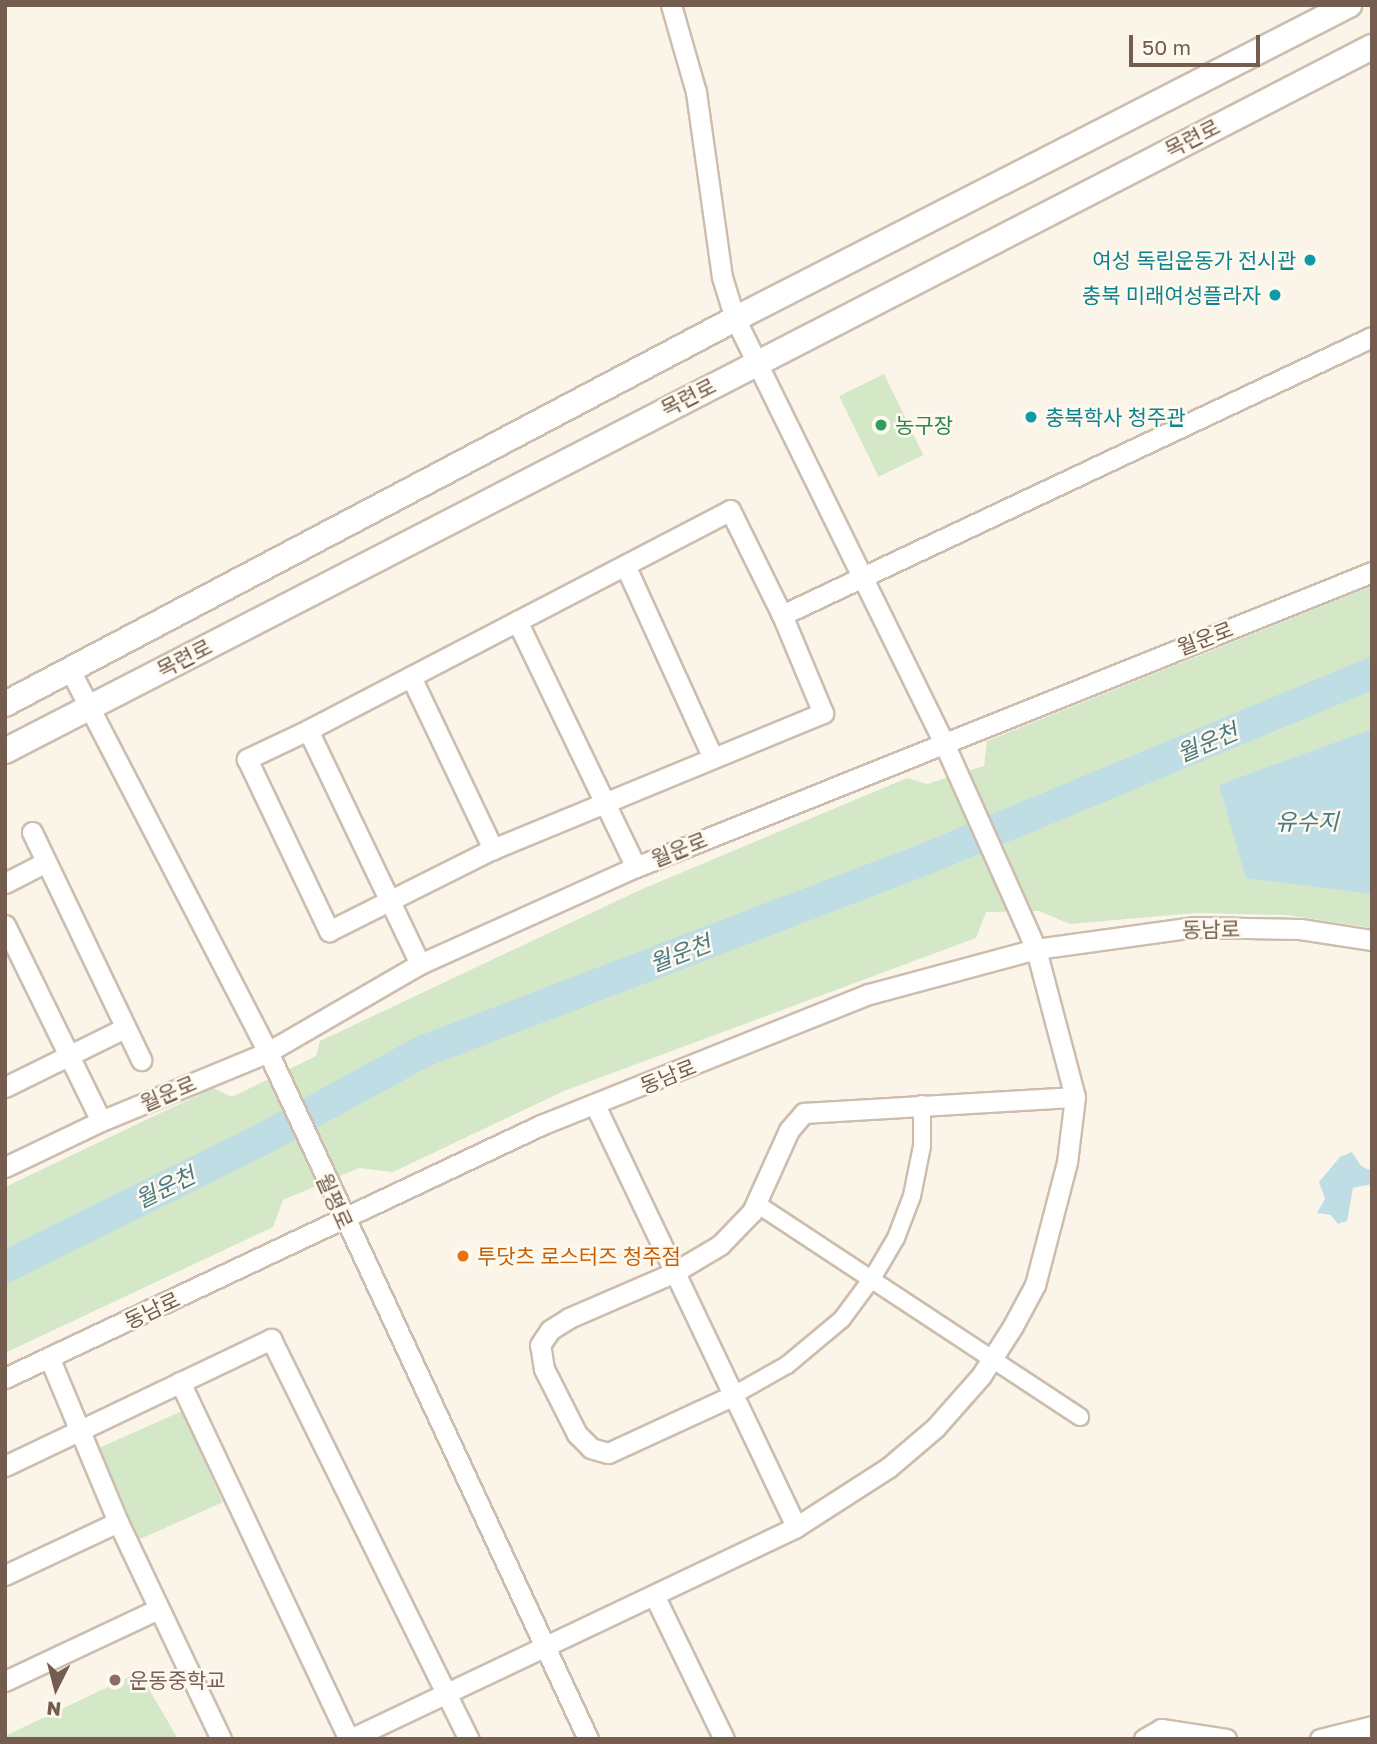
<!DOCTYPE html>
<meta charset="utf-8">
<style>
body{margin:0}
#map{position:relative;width:1377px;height:1744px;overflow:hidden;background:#fbf5e9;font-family:"Golos Text","Noto Sans KR",sans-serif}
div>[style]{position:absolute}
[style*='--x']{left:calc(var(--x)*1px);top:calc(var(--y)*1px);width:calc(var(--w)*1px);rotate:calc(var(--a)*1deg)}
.green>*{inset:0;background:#d4e8c8;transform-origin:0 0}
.water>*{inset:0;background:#bedde4}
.river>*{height:32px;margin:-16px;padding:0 16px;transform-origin:16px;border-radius:16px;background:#bedde4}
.roads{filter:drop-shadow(2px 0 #cdbdaf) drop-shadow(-2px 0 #cdbdaf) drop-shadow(0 2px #cdbdaf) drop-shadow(0 -2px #cdbdaf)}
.pedestrian>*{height:16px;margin:-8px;padding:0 8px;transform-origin:8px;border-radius:8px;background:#fff}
.minor>*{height:19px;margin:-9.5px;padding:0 9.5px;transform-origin:9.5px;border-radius:9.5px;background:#fff}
.tertiary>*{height:24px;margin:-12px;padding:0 12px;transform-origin:12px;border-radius:12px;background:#fff}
.dots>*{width:19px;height:19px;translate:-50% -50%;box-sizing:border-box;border:4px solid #fef9ef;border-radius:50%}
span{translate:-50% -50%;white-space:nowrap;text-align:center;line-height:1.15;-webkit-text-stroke:5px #fef9ef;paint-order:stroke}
.street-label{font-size:21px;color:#745d4e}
.culture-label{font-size:21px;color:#0d838f}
.right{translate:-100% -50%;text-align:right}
.left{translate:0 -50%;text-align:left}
.leisure-label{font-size:21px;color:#27864d}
.food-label{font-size:21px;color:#c56008}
.education-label{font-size:21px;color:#785e54}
.water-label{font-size:23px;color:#497a85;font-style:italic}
.frame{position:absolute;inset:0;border:7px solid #745d4e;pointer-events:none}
.north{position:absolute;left:21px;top:1653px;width:70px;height:70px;-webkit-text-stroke:5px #fef9ef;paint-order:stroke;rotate:186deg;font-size:19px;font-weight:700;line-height:28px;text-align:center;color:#745d4e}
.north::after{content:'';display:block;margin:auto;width:24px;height:32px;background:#745d4e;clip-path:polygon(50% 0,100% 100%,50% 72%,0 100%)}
.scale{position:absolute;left:1129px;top:35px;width:131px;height:32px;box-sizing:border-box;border:4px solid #745d4e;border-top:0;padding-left:9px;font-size:21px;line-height:24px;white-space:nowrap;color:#745d4e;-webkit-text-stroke:5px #fef9ef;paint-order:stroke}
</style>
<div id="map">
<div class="green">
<div style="left:884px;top:374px;width:90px;height:50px;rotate:64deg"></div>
<div style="clip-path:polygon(1372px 586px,1372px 928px,1287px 915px,1196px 913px,1070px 924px,1039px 911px,986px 912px,976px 938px,564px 1091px,393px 1172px,359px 1168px,283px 1200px,273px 1227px,5px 1353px,5px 1187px,213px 1088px,232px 1097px,316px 1056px,320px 1041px,640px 890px,907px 778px,927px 784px,984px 766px,987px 741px)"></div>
<div style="left:182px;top:1411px;width:100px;height:91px;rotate:66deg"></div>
<div style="clip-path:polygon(139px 1672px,178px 1739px,5px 1739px,5px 1736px)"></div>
</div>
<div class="water">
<div style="clip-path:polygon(1372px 729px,1372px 894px,1246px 878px,1219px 785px)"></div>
<div style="clip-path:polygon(1352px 1152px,1361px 1166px,1372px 1171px,1372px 1184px,1353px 1188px,1347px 1221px,1338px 1224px,1331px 1215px,1317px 1213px,1325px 1199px,1319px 1182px,1340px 1157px)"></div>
</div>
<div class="river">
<div style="--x:5;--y:1267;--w:288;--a:-26.4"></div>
<div style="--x:263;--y:1139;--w:183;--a:-28.7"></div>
<div style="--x:424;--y:1051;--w:540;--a:-20.95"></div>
<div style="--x:928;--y:858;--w:481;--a:-22.6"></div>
</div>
<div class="roads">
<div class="pedestrian">
<div style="--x:757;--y:1204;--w:387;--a:33.4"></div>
<div style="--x:732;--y:1396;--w:63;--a:-29.4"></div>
<div style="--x:787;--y:1365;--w:72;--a:-39.9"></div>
<div style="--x:842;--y:1319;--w:52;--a:-53.6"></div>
<div style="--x:873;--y:1277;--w:45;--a:-59.5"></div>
<div style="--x:896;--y:1238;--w:45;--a:-69.1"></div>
<div style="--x:912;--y:1196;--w:51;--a:-78.7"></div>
<div style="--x:922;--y:1146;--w:42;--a:-90"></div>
</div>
<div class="minor">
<div style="--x:625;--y:565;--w:212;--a:65.5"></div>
<div style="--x:517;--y:621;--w:273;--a:64.2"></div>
<div style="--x:70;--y:670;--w:430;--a:62.6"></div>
<div style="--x:268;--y:1052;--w:758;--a:65.02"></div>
<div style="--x:411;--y:677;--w:191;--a:64.5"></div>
<div style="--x:308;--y:730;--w:68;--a:154.6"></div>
<div style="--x:247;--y:759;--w:191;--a:64.5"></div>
<div style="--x:329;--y:931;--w:183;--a:-26.6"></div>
<div style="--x:493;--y:849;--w:357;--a:-22.4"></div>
<div style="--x:823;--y:713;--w:106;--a:-112.7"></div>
<div style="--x:32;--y:832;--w:253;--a:64.4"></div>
<div style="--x:5;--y:883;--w:46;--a:-27.1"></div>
<div style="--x:5;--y:925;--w:218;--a:63.9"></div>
<div style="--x:420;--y:964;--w:259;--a:-115.6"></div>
<div style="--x:308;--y:730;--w:476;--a:-27.5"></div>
<div style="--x:730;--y:510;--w:117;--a:63.7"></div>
<div style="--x:782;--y:615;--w:652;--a:-25.23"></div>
<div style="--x:5;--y:1087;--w:134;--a:-26.2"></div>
<div style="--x:595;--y:1105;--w:467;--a:64.5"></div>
<div style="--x:5;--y:1167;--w:106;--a:-25.6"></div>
<div style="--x:101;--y:1121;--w:181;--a:-22.4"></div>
<div style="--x:268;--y:1052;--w:176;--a:-30.1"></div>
<div style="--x:420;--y:964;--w:237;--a:-24.2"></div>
<div style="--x:636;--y:867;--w:793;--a:-21.84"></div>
<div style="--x:49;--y:1357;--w:179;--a:67.3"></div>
<div style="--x:118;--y:1522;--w:240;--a:64.6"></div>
<div style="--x:5;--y:1378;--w:593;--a:-25.27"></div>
<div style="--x:541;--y:1125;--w:353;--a:-21.8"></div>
<div style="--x:869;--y:994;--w:173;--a:-15.1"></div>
<div style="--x:1036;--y:949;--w:160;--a:-7.9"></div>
<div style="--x:1194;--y:927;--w:106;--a:1.1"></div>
<div style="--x:1300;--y:929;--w:73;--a:8.7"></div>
<div style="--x:180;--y:1382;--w:395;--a:64.7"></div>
<div style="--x:732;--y:1396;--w:136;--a:155.3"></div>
<div style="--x:608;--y:1453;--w:18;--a:-164"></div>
<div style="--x:591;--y:1448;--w:20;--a:-135"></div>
<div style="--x:577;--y:1434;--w:73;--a:-116.9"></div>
<div style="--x:544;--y:1369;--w:24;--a:-99"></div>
<div style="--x:540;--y:1345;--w:18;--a:-56"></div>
<div style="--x:550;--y:1330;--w:22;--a:-32"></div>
<div style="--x:569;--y:1318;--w:113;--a:-23.4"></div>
<div style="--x:673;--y:1273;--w:55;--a:-30.8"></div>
<div style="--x:720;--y:1245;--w:46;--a:-45.9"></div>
<div style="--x:752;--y:1212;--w:90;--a:-65.7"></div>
<div style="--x:789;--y:1130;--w:23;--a:-49"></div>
<div style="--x:804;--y:1113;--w:271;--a:-3.4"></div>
<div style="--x:5;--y:1466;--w:295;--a:-25.5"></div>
<div style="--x:271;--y:1339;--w:446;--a:63.7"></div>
<div style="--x:5;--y:1575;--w:125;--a:-25.1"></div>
<div style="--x:655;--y:1597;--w:158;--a:64.1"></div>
<div style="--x:5;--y:1681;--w:169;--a:-25.2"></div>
<div style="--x:350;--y:1739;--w:494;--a:-25.4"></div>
<div style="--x:796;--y:1527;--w:109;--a:-32.7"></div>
<div style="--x:888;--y:1468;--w:62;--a:-40.4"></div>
<div style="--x:935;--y:1428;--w:69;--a:-48.5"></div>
<div style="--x:981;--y:1376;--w:59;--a:-57.4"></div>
<div style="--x:1013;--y:1326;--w:47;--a:-61.8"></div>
<div style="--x:1035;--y:1285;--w:127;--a:-75.4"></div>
<div style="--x:1067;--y:1162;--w:65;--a:-83"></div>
<div style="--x:1075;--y:1097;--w:153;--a:-104.8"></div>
<div style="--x:1036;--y:949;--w:228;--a:-114.1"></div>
<div style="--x:943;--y:741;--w:470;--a:-116.2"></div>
<div style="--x:735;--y:319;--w:44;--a:-107.2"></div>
<div style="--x:722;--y:277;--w:187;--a:-98"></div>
<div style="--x:696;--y:92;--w:91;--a:-106"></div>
<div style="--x:1144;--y:1739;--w:20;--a:-30"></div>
<div style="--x:1161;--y:1729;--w:66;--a:8.7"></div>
<div style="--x:1320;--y:1739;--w:54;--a:-14"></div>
</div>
<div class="tertiary">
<div style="--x:5;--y:704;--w:825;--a:-27.81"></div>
<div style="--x:735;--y:319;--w:690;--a:-27.09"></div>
<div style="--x:5;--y:751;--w:1538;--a:-27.25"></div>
</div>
</div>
<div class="dots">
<div style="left:1310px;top:260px;background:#0f9aa8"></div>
<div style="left:1275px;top:295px;background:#0f9aa8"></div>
<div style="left:1031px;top:417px;background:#0f9aa8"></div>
<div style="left:881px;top:425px;background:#2e9e5b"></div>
<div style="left:463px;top:1256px;background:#e8710a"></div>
<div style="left:115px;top:1680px;background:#8d6e63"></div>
</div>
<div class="street-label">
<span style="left:1192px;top:138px;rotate:-27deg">목련로</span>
<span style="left:688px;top:397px;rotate:-27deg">목련로</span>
<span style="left:1205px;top:638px;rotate:-21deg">월운로</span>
<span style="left:184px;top:658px;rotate:-27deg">목련로</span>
<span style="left:679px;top:849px;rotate:-22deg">월운로</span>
<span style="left:1211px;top:929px;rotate:-1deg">동남로</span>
<span style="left:668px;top:1076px;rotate:-22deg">동남로</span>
<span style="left:168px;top:1093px;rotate:-23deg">월운로</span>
<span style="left:335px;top:1201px;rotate:66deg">월평로</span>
<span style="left:152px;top:1310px;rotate:-25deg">동남로</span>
</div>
<div class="culture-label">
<span class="right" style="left:1296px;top:260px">여성 독립운동가 전시관</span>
<span class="right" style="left:1261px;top:295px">충북 미래여성플라자</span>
<span class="left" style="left:1045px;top:417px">충북학사 청주관</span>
</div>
<div class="leisure-label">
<span class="left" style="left:895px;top:425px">농구장</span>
</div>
<div class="food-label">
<span class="left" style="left:477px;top:1256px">투닷츠 로스터즈 청주점</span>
</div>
<div class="education-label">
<span class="left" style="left:129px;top:1680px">운동중학교</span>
</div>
<div class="water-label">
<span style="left:1207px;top:742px;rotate:-23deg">월운천</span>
<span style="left:1307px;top:821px">유수지</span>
<span style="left:680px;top:953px;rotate:-21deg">월운천</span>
<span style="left:165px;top:1187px;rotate:-26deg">월운천</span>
</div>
<div class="frame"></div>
<div class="north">N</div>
<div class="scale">50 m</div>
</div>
